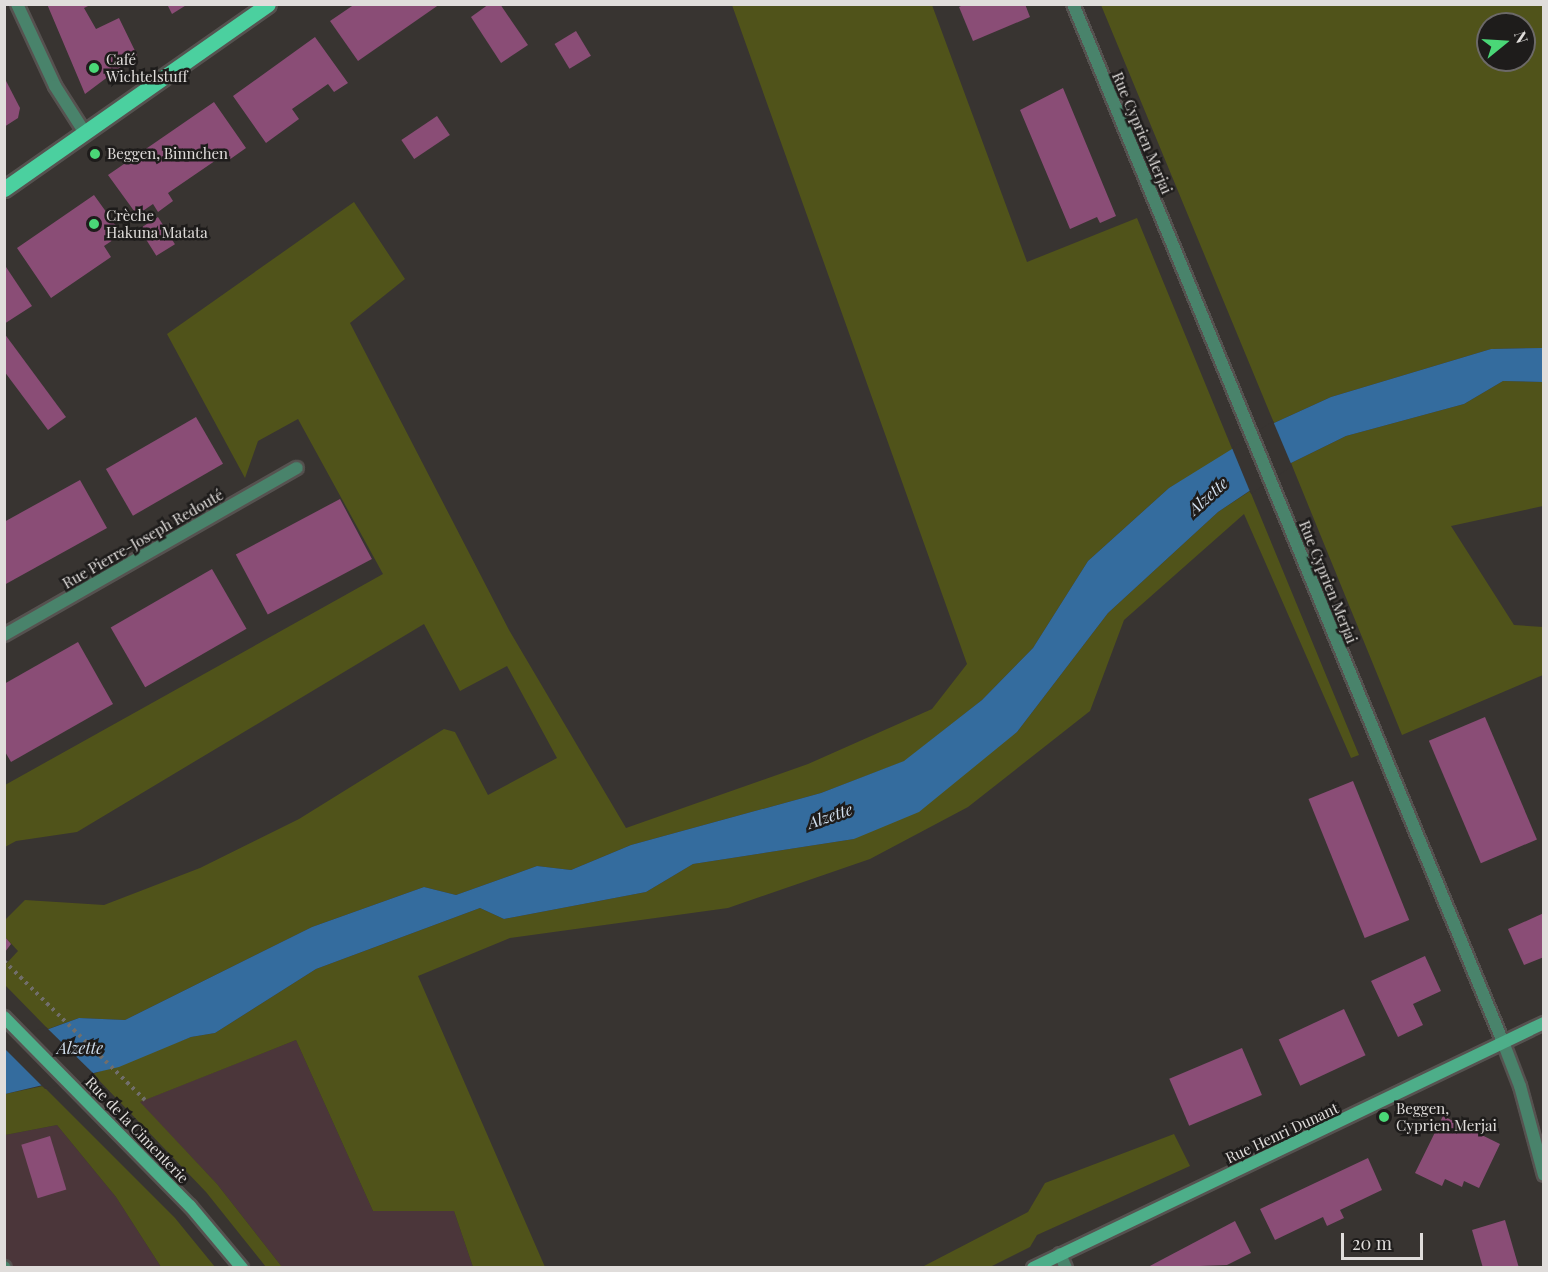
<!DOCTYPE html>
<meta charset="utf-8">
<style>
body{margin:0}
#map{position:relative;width:1548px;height:1272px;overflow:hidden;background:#383431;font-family:"Playfair Display",serif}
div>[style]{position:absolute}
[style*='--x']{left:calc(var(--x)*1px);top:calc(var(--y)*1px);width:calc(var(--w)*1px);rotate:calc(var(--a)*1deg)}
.industrial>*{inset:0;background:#4b363a}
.green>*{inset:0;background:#50531a}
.water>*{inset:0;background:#346c9e}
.pier>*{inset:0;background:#383431}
.building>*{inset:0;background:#8a4d76;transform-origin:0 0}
.path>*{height:4px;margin-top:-2px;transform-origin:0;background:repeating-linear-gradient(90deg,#716e6b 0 3px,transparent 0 7.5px)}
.roads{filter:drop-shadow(2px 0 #565250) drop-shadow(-2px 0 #565250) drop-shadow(0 2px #565250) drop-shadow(0 -2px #565250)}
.service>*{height:12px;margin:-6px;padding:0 6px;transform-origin:6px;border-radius:6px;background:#49836b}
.minor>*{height:12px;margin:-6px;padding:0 6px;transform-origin:6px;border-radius:6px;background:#49836b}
.secondary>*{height:12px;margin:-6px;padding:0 6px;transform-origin:6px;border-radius:6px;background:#4dae89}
.primary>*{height:15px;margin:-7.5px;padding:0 7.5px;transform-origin:7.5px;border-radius:7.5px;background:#4bd09f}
.dots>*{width:16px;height:16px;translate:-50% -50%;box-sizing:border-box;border:3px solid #1e1c1b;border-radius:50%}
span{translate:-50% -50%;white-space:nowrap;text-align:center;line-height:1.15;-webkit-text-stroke:5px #1e1c1b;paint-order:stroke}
.poi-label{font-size:15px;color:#e0dddb}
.left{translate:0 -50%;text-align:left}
.street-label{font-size:15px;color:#e0dddb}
.water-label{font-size:16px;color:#d2e0ef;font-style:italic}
.frame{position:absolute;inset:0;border:6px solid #e0dddb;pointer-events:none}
.north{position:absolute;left:1476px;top:12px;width:60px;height:60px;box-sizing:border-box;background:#1e1c1b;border:2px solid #6c6968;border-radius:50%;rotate:72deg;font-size:16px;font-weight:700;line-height:24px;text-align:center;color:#e0dddb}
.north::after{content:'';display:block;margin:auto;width:21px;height:27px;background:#4ad777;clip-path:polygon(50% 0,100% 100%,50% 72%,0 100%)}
.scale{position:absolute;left:1341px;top:1233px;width:82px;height:27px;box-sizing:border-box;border:3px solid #e0dddb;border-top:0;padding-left:8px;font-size:18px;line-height:21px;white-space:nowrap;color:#e0dddb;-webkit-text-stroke:4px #1e1c1b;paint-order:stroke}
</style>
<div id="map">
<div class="industrial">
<div style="clip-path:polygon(296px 1040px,373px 1211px,454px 1211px,473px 1267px,282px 1267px,217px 1184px,139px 1102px)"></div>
<div style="clip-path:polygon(57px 1125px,116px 1197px,161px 1267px,5px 1268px,5px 1135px)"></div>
</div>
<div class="green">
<div style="clip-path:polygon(732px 5px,932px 5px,1027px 262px,1137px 218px,1233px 451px,1169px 488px,1088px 561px,1033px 648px,982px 700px,905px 761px,821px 793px,631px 845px,571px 870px,537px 866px,456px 895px,424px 887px,312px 927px,125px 1020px,79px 1018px,48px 1029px,5px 985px,5px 965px,18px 951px,5px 937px,5px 920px,25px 900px,104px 905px,200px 868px,299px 819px,444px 729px,455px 732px,488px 795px,557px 758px,507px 666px,460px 691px,424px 624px,77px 832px,16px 841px,5px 847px,5px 785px,383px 574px,298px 419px,258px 441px,245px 478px,167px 334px,354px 202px,405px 279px,350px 323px,509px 630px,626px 828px,808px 764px,932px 709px,967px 664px)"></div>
<div style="clip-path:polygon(evenodd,1101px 5px,1543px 5px,1543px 348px,1491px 349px,1331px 397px,1274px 423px,1101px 5px,1488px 24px,1524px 24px,1524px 60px,1488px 60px,1488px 24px)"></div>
<div style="clip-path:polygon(1503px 381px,1543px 382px,1543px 506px,1451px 526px,1514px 625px,1543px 627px,1543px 675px,1402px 735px,1291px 463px,1346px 436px,1464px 404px)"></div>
<div style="clip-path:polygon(1250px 491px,1359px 755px,1351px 758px,1244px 514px,1124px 620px,1090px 711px,968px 807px,870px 859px,728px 908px,510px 938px,418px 976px,545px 1267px,473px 1267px,454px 1211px,373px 1211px,296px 1040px,140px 1102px,217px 1184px,282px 1267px,266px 1267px,206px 1192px,93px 1074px,191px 1037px,215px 1033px,316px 969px,480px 908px,504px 919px,646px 892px,693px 864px,854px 839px,1017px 732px,1108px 613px,1218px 512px)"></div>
<div style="clip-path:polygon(43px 1086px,175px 1218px,215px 1267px,161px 1267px,116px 1197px,57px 1125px,5px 1135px,5px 1094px)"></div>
<div style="clip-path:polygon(1174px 1134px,1190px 1166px,1037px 1235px,1030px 1247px,990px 1267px,922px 1267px,1028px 1212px,1045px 1183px)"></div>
</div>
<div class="water">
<div style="clip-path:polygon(1543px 348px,1543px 382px,1503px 381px,1464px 404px,1346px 436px,1291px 463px,1218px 512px,1108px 613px,1017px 732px,919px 812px,854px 839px,693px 864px,646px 892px,504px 919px,480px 908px,316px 969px,215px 1033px,191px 1037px,119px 1067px,5px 1094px,5px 1045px,79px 1018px,125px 1020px,312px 927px,424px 887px,456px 895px,537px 866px,571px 870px,631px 845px,821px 793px,904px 761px,982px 700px,1033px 648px,1088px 561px,1169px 488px,1274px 423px,1331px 397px,1491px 349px)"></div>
</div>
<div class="pier">
<div style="clip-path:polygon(1273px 421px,1292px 466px,1251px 494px,1232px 448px)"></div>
<div style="clip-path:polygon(46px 1027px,96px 1076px,45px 1089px,4px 1048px,4px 1042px)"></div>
</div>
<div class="building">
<div style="clip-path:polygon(47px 4px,92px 4px,84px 8px,96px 29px,119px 18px,137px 55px,85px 94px)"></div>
<div style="clip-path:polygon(167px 4px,188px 4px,172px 14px)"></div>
<div style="clip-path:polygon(355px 4px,440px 4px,358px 61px,330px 21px)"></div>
<div style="clip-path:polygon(489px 4px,500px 4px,528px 45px,501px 63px,471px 17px)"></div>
<div style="clip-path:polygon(965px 4px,1025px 4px,1030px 17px,973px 41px,959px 7px)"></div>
<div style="left:576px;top:31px;width:29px;height:25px;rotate:59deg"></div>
<div style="clip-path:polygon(315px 37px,348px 83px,334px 92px,328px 84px,292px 109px,299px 119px,266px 143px,233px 96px)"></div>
<div style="clip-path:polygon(4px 77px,20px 108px,18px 118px,4px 127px)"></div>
<div style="clip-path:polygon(1063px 88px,1116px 216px,1100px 223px,1097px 217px,1070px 229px,1020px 110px)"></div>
<div style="clip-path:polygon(214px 102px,246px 148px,229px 160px,225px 154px,168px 193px,173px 201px,158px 212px,153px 204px,137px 215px,108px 175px)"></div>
<div style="left:437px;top:116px;width:23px;height:43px;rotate:56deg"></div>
<div style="clip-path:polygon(94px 195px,122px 234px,104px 246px,111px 257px,51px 298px,17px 248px)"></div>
<div style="left:158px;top:217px;width:32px;height:22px;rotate:58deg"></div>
<div style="clip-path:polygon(4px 264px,32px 306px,4px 324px)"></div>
<div style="clip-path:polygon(4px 333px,66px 417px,48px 430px,4px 371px)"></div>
<div style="left:196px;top:417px;width:54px;height:104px;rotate:60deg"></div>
<div style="clip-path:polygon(80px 480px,107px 528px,4px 585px,4px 522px)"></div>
<div style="left:340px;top:499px;width:68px;height:118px;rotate:62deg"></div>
<div style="left:212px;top:569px;width:69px;height:117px;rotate:60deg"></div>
<div style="clip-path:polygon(78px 642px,113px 704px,11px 762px,4px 750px,4px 684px)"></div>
<div style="left:1485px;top:717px;width:133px;height:61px;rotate:67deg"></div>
<div style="left:1353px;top:781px;width:150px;height:48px;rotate:68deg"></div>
<div style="clip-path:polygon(1544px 913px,1544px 957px,1524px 965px,1508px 929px)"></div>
<div style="clip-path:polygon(5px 937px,11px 944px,5px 952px)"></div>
<div style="clip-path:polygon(1425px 956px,1441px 991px,1413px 1004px,1423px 1025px,1398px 1037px,1371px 981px)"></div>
<div style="left:1344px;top:1009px;width:51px;height:72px;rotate:65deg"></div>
<div style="left:1242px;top:1048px;width:51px;height:79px;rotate:67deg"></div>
<div style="clip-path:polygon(1443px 1116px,1500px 1144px,1479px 1188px,1464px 1181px,1462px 1187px,1445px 1179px,1442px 1186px,1415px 1173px)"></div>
<div style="left:50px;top:1136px;width:56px;height:30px;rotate:73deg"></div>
<div style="clip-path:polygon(1368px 1158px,1382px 1190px,1340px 1210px,1344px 1218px,1327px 1226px,1323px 1217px,1275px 1240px,1260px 1209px)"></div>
<div style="clip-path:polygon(1505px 1220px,1519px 1268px,1483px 1268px,1472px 1230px)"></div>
<div style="clip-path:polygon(1235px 1221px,1251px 1253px,1227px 1265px,1146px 1268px)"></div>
</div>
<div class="path">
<div style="--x:4;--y:961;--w:198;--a:44.6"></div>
</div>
<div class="roads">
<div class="service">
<div style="--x:4;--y:1267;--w:1;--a:45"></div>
</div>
<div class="minor">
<div style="--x:17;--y:4;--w:90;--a:65.1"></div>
<div style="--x:55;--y:86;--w:56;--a:57.4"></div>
<div style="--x:1073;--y:4;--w:1124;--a:67.5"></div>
<div style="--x:1503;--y:1042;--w:47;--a:68.9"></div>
<div style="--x:1520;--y:1086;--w:92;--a:74.9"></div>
<div style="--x:4;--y:635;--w:337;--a:-29.7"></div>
<div style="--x:1060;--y:1254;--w:15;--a:67"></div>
</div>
<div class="secondary">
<div style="--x:4;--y:1017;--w:265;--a:45.5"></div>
<div style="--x:190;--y:1206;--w:81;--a:50"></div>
<div style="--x:1033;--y:1268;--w:567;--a:-25.62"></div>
</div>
<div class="primary">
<div style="--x:4;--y:189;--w:322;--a:-35"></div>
</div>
</div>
<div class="dots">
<div style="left:94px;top:68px;background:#4ad777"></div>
<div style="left:95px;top:154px;background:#4ad777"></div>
<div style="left:94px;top:224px;background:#4ad777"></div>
<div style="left:1384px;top:1117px;background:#4ad777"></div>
</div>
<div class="poi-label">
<span class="left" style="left:106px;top:68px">Café<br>Wichtelstuff</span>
<span class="left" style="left:107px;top:154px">Beggen, Binnchen</span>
<span class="left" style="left:106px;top:224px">Crèche<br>Hakuna Matata</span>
<span class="left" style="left:1396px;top:1117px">Beggen,<br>Cyprien Merjai</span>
</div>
<div class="street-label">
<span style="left:1142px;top:133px;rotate:67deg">Rue Cyprien Merjai</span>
<span style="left:143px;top:539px;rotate:-30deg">Rue Pierre-Joseph Redouté</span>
<span style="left:1328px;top:582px;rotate:68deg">Rue Cyprien Merjai</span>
<span style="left:137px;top:1130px;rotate:46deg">Rue de la Cimenterie</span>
<span style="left:1282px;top:1133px;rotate:-25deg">Rue Henri Dunant</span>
</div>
<div class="water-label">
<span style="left:1208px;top:496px;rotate:-42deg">Alzette</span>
<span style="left:830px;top:816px;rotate:-19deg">Alzette</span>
<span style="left:80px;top:1048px">Alzette</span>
</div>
<div class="frame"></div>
<div class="north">N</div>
<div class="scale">20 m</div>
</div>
